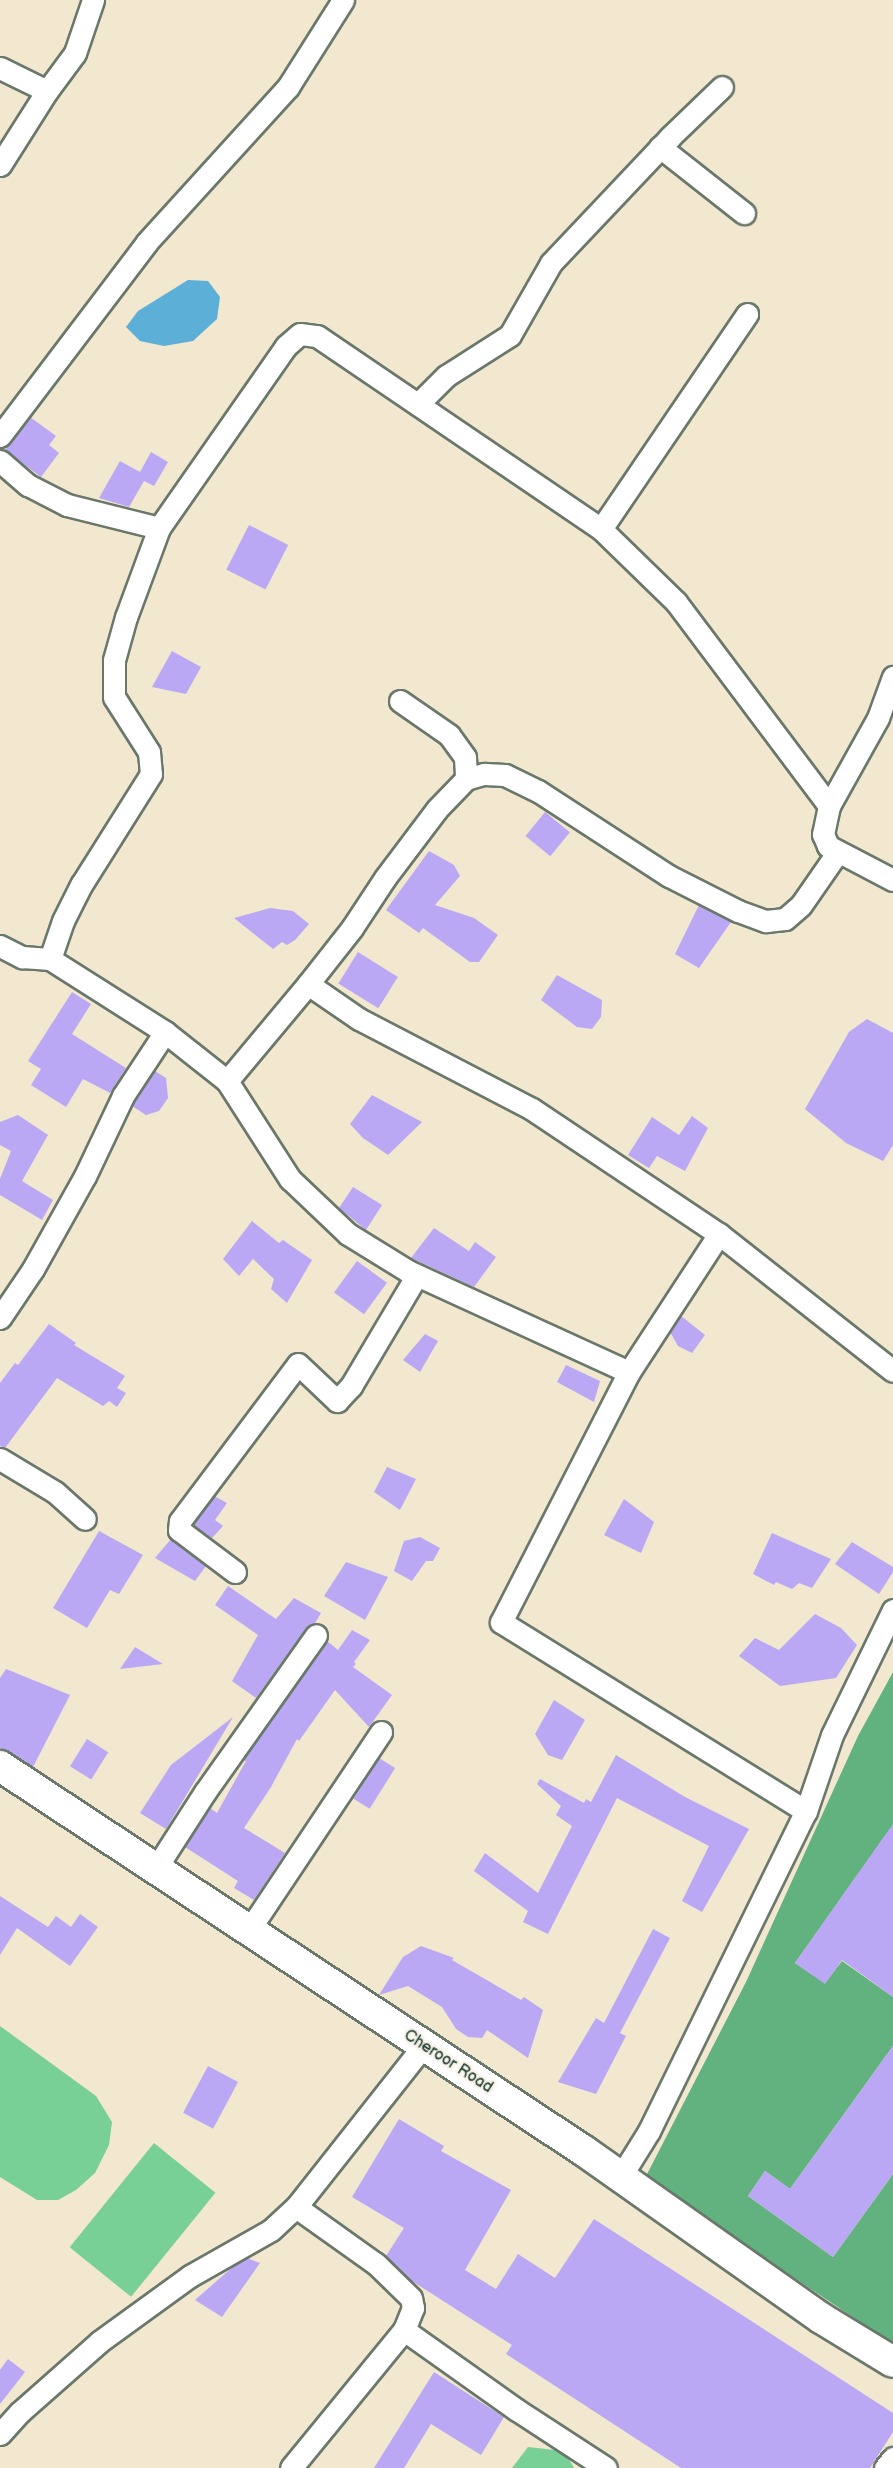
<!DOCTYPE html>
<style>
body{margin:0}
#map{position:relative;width:893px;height:2468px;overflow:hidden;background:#f2e7cf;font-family:"Balsamiq Sans",sans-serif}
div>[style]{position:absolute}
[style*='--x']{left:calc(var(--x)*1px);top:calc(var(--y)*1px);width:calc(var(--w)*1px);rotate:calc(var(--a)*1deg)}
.green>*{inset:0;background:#78d096;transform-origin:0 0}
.forest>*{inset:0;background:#62b27f}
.water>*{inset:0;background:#5cafd7}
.building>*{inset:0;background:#bba8f4;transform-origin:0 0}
.roads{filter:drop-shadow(2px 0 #69786a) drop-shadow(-2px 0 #69786a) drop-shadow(0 2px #69786a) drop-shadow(0 -2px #69786a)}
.street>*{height:21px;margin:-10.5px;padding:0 10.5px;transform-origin:10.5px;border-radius:10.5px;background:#fff}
.secondary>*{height:30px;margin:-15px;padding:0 15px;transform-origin:15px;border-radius:15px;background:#fff}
span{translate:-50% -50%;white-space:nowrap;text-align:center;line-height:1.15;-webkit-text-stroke:5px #f7f3e8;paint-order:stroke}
.street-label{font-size:16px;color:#1f3d34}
</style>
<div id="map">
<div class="green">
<div style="clip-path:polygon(0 2026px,96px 2096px,112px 2122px,109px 2145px,95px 2173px,76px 2190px,58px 2200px,37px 2200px,0 2177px)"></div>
<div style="left:154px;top:2143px;width:79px;height:134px;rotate:39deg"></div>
<div style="clip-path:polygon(528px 2447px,564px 2451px,574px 2468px,512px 2468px)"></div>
</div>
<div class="forest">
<div style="clip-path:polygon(893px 1672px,893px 1837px,887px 1833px,795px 1963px,825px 1983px,842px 1961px,893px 1997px,893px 2046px,790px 2189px,765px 2171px,748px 2196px,833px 2257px,893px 2174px,893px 2344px,645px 2178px,746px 1982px,858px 1736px)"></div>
</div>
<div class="water">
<div style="clip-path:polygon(188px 280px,208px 281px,220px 297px,217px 319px,193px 341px,164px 346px,140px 341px,126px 327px,138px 311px)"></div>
</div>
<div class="building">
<div style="clip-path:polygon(30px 417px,56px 436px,49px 445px,59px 453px,41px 477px,5px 450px)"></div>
<div style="clip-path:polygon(151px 452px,168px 462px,154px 486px,144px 481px,129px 507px,99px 498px,120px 461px,140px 472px)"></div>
<div style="left:249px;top:525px;width:44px;height:50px;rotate:27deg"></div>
<div style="clip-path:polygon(172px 651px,201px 667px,186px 694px,152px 687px)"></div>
<div style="left:545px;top:812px;width:32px;height:31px;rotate:39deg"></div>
<div style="clip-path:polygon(429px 851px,454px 865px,460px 876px,435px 905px,474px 918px,498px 935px,479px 962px,470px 962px,423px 928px,419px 933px,386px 910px)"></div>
<div style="clip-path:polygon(699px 905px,731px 922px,699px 968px,675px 954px)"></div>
<div style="clip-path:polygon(270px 908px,293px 911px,309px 924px,295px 940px,287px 945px,282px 942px,273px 949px,234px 918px)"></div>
<div style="left:358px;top:952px;width:47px;height:37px;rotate:32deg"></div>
<div style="clip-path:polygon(557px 975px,602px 1000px,601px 1017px,592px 1029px,577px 1027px,541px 1000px)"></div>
<div style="clip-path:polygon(72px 992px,91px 1004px,72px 1034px,126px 1068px,110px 1093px,83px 1079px,66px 1107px,31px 1085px,41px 1069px,28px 1061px)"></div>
<div style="clip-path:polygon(867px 1019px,893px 1033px,893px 1145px,883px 1161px,846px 1143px,805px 1109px,849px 1032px)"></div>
<div style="clip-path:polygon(155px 1071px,166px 1078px,168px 1098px,159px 1111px,146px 1115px,132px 1106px)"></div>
<div style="clip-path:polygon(372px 1095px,422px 1122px,388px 1155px,363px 1138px,350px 1124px)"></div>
<div style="clip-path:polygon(18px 1115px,48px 1135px,22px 1181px,53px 1200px,42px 1220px,0 1195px,0 1179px,11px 1151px,0 1145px,0 1122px)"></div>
<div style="clip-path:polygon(692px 1116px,708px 1128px,685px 1171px,657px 1156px,649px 1168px,628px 1155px,652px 1117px,679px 1135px)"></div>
<div style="clip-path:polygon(353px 1187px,382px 1205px,366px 1230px,339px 1208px)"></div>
<div style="clip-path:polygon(252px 1221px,279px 1243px,283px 1240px,312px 1260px,287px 1303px,271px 1289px,274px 1279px,253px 1259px,239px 1276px,223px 1259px)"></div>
<div style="clip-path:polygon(434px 1228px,469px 1251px,475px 1242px,496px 1257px,474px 1287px,411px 1258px)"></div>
<div style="left:357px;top:1261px;width:37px;height:39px;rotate:36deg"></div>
<div style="clip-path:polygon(681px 1316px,705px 1335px,692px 1353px,678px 1346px,670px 1332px)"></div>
<div style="clip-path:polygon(49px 1324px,76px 1343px,74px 1345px,125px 1376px,117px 1388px,126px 1393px,117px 1407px,109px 1401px,103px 1406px,57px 1378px,5px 1448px,0 1446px,0 1383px,15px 1363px,18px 1365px)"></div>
<div style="clip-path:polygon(425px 1334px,438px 1341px,420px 1372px,403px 1360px)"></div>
<div style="clip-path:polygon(566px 1365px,600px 1381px,594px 1402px,557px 1382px)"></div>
<div style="clip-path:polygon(387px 1467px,416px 1479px,400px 1510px,374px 1492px)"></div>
<div style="clip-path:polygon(214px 1496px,227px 1503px,215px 1520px,223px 1526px,212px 1538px,193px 1525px)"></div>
<div style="clip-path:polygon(624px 1499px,654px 1522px,641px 1553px,604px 1535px)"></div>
<div style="clip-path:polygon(99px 1531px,143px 1555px,119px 1594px,110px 1590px,87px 1628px,53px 1608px)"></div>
<div style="clip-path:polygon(772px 1533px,831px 1559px,812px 1588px,799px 1583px,792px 1589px,776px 1582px,774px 1585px,753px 1574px)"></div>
<div style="clip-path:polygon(420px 1537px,440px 1548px,433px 1561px,426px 1561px,412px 1581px,394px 1571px,404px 1541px)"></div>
<div style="clip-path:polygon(171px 1539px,206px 1566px,195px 1581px,155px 1558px)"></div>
<div style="clip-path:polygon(852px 1542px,893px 1567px,893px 1572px,879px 1594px,835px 1564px)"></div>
<div style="clip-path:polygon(346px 1562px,388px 1577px,365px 1620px,324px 1596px)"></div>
<div style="clip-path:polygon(228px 1586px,276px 1619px,294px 1598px,321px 1613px,315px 1623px,306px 1628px,256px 1698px,232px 1681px,258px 1635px,215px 1605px)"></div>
<div style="clip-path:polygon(815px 1614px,841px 1628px,857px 1645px,836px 1678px,780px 1686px,739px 1656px,755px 1638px,779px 1650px)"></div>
<div style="clip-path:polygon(352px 1630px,370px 1640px,354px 1662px,356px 1664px,353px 1667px,392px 1695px,369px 1727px,335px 1690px,299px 1741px,297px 1739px,271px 1787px,244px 1828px,285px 1853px,254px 1900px,234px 1888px,238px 1881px,185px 1847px,210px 1808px,217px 1813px,246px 1761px,243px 1760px,327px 1641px,338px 1650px)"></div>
<div style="clip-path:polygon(135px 1647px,163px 1664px,120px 1669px)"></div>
<div style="clip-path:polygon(6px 1669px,70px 1695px,33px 1767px,0 1748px,0 1678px)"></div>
<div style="clip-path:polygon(554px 1700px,585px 1720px,562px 1760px,548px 1755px,535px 1734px)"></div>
<div style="clip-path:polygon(233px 1717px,166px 1829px,140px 1813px,171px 1765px)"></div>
<div style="left:87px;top:1739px;width:25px;height:32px;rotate:32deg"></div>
<div style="clip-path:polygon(616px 1755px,685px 1797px,749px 1829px,702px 1912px,682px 1901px,709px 1846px,617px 1798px,548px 1934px,523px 1922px,528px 1911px,474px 1871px,485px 1853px,538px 1893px,572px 1826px,556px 1815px,561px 1806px,537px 1784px,540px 1779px,584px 1803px,586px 1799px,591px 1802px)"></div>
<div style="left:379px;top:1758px;width:19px;height:48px;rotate:32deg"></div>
<div style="clip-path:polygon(893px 1824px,893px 1997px,842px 1960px,825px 1984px,795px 1963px)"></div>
<div style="clip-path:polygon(0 1896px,48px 1927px,56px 1916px,71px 1927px,80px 1914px,98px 1927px,70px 1966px,17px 1928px,0 1955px)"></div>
<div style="clip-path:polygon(653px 1929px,670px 1938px,620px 2033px,626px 2036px,596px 2094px,558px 2082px,596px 2018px,604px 2023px)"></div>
<div style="clip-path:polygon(421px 1946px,454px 1958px,452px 1960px,521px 2000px,524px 1997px,543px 2010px,528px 2058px,487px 2030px,482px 2038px,468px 2037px,456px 2029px,442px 2007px,408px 1986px,379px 1995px,403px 1957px)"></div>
<div style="clip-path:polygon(893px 2046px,893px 2174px,833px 2257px,748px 2196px,765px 2171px,790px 2189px)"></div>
<div style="left:208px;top:2066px;width:34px;height:53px;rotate:28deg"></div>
<div style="clip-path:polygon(399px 2119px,444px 2146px,441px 2151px,511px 2190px,465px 2270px,496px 2289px,518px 2254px,555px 2278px,594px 2219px,893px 2413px,893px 2432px,870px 2468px,681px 2468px,506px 2354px,512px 2345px,412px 2281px,386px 2256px,404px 2228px,352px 2197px)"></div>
<div style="clip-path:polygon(247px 2258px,260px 2263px,222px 2317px,195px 2300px,235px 2265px)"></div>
<div style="clip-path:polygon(8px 2359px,25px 2372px,0 2404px,0 2370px)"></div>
<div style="clip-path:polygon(434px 2372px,504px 2417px,481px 2455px,431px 2424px,404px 2468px,374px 2468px)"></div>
</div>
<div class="roads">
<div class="street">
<div style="--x:0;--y:68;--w:52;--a:26.1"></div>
<div style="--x:660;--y:147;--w:107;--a:38.2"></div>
<div style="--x:0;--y:165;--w:88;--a:-57.6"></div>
<div style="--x:47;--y:91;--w:47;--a:-53.6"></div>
<div style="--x:75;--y:53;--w:56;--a:-71.2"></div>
<div style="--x:418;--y:404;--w:40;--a:-45"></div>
<div style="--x:446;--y:376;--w:76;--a:-32.6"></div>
<div style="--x:510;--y:335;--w:83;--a:-60.3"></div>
<div style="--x:551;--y:263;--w:173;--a:-46.6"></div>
<div style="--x:670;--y:137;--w:72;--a:-43.9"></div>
<div style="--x:0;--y:436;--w:243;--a:-52.8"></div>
<div style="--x:147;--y:242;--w:210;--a:-47.7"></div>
<div style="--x:288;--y:87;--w:103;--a:-57.7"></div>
<div style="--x:0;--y:461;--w:37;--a:41"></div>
<div style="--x:28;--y:485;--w:44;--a:27.1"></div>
<div style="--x:67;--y:505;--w:95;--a:14"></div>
<div style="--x:159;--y:528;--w:95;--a:110.3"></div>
<div style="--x:126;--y:617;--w:45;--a:105.6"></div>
<div style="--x:114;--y:660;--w:37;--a:90"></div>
<div style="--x:114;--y:697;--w:65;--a:57.5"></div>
<div style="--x:149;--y:752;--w:22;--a:85"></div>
<div style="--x:151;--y:774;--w:131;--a:122.2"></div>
<div style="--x:81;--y:885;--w:40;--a:116.6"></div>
<div style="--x:63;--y:921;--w:40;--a:108.9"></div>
<div style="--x:50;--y:959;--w:136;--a:32.4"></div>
<div style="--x:165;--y:1032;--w:77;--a:123.3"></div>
<div style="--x:123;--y:1096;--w:89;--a:115.4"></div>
<div style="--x:85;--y:1176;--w:107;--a:119.2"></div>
<div style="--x:33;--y:1269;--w:59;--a:124"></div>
<div style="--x:159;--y:528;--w:222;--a:-55.1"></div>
<div style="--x:286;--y:346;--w:18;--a:-41"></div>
<div style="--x:300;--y:334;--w:17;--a:7"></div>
<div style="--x:317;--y:336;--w:343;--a:34.2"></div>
<div style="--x:601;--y:529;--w:105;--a:44.2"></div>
<div style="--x:676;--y:602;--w:255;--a:53.1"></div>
<div style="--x:829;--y:806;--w:29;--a:102"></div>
<div style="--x:823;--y:834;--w:13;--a:67"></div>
<div style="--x:828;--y:846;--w:73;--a:27.6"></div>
<div style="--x:601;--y:529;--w:260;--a:-55.8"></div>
<div style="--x:400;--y:701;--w:60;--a:34.8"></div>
<div style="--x:449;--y:735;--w:27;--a:54"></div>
<div style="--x:465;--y:757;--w:22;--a:87"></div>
<div style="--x:829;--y:806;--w:101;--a:-60.9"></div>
<div style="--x:878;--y:718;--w:44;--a:-69.9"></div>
<div style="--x:0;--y:946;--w:25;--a:27"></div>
<div style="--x:22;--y:957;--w:28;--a:4"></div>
<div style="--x:308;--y:984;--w:71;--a:-51.8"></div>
<div style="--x:352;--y:928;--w:60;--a:-56.6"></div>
<div style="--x:385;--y:878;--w:86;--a:-53"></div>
<div style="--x:437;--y:809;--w:42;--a:-46"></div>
<div style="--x:466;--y:779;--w:19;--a:-16"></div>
<div style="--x:484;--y:774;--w:21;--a:3"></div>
<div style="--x:505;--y:775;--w:37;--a:26"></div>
<div style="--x:538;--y:791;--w:156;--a:33"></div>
<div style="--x:669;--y:876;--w:77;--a:26.9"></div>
<div style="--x:738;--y:911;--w:30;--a:20"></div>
<div style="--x:766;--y:921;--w:19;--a:-6"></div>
<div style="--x:785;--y:919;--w:21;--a:-41"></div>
<div style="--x:801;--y:905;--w:63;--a:-55.3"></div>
<div style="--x:165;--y:1032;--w:79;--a:38.3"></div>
<div style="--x:227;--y:1081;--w:126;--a:-50.1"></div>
<div style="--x:308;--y:984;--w:62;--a:34.5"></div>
<div style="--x:359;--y:1019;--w:195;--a:27.5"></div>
<div style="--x:532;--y:1109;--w:225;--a:33.8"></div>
<div style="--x:719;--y:1234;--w:221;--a:38.2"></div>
<div style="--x:227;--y:1081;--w:117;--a:57.3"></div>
<div style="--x:290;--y:1179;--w:80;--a:43.5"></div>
<div style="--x:348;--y:1234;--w:70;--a:31.7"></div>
<div style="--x:408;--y:1271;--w:243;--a:24.6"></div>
<div style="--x:719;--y:1234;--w:165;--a:123.1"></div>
<div style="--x:629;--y:1372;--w:281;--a:117.1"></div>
<div style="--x:501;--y:1622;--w:359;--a:31.8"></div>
<div style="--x:0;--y:1459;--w:64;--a:31"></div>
<div style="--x:55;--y:1492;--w:40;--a:42"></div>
<div style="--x:235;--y:1572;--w:70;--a:-143.1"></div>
<div style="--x:179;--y:1530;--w:9;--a:-84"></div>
<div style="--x:180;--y:1521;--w:196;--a:-53.1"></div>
<div style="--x:298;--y:1364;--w:54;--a:43.5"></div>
<div style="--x:337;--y:1401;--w:21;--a:-47"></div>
<div style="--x:351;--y:1386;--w:129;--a:-59.3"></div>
<div style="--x:156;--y:1868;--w:90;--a:-57.2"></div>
<div style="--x:205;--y:1792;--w:192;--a:-54.7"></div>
<div style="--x:249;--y:1930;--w:238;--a:-56.3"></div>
<div style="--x:621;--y:2176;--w:53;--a:-58.1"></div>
<div style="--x:649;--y:2131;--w:356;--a:-63.9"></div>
<div style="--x:806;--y:1811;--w:80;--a:-71.1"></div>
<div style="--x:832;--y:1735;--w:139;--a:-64"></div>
<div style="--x:404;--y:2330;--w:138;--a:35.3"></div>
<div style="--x:517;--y:2410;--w:106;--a:33.1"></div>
<div style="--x:0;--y:2434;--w:30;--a:-48"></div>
<div style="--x:20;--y:2412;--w:106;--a:-41.5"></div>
<div style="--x:99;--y:2342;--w:112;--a:-36"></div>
<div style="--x:190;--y:2276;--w:93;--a:-29.6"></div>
<div style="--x:271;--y:2230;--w:34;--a:-43"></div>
<div style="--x:291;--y:2468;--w:178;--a:-50.7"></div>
<div style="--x:404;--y:2330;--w:24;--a:-68"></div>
<div style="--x:413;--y:2308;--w:10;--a:-101"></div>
<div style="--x:411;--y:2298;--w:49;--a:-135.8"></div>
<div style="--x:376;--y:2264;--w:98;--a:-144.5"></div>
<div style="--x:296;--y:2207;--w:205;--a:-51.7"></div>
<div style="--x:885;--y:2468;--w:13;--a:-51"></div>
</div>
<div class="secondary">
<div style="--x:0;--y:1766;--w:699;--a:33.39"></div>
<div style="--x:584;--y:2151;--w:290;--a:35.2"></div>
<div style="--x:821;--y:2318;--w:84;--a:31.4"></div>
</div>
</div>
<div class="street-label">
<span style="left:448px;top:2062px;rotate:33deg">Cheroor Road</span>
</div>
</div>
